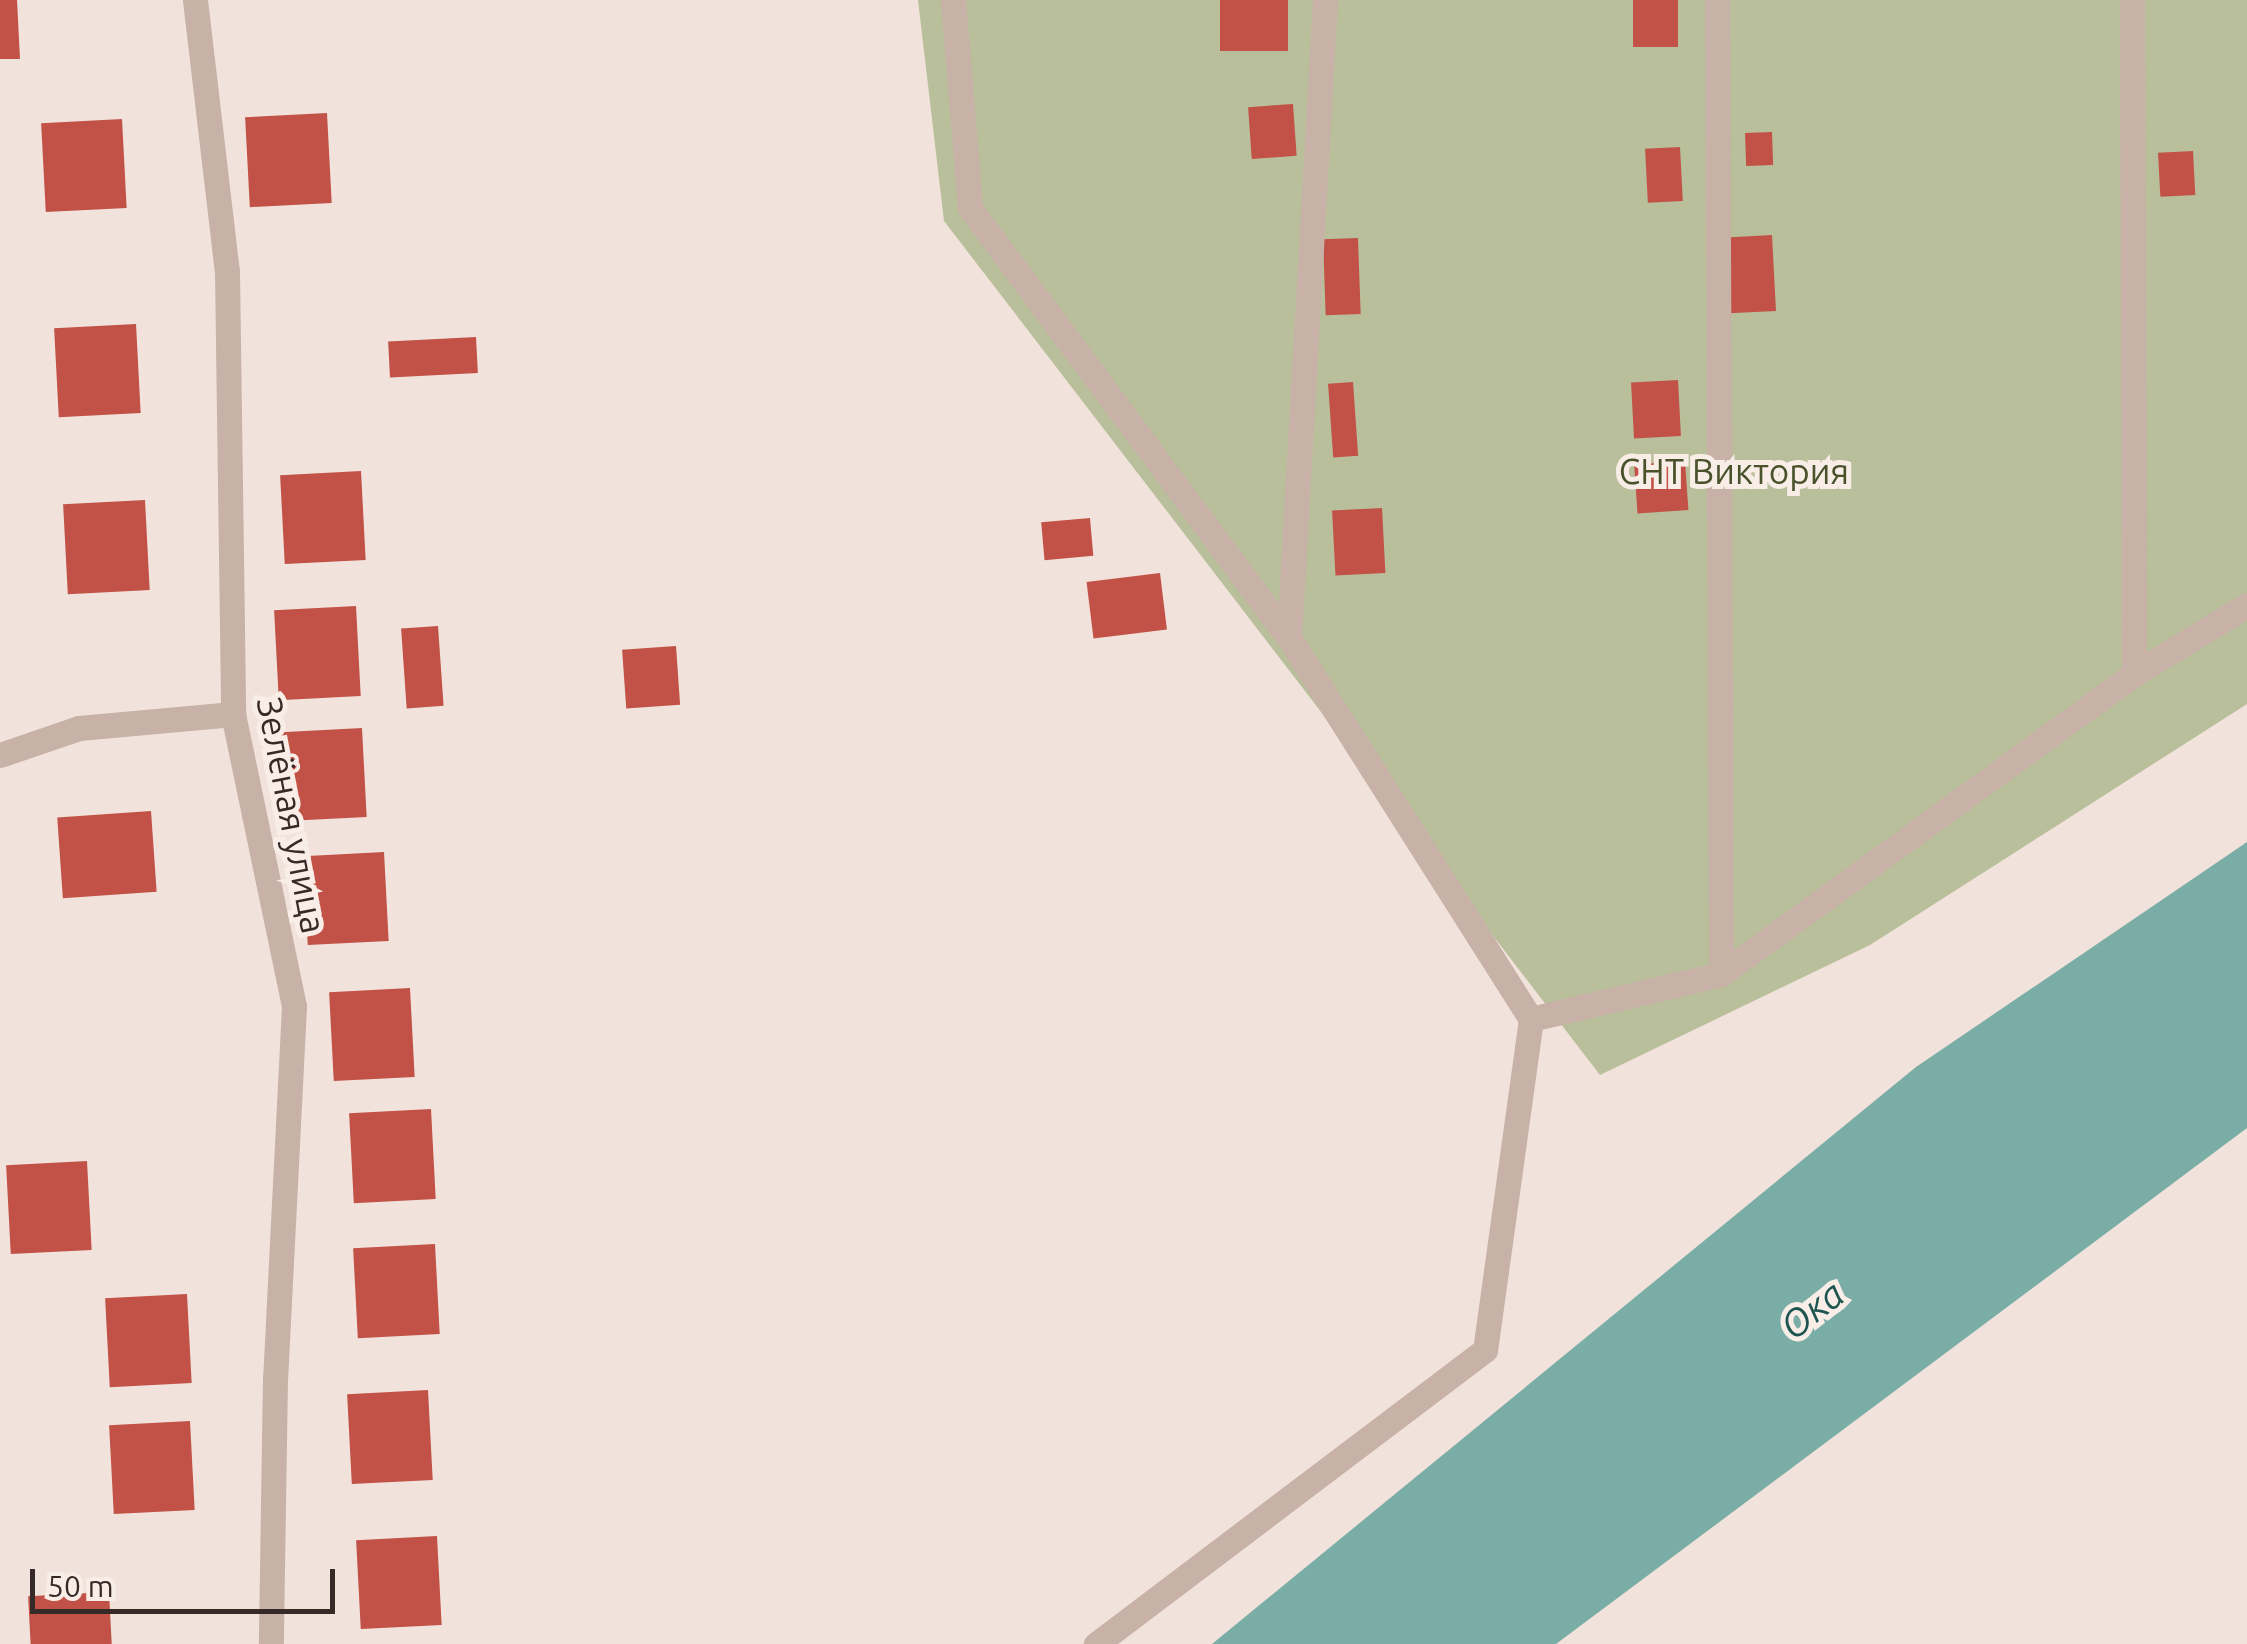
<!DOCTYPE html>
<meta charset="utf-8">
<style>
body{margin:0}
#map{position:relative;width:2247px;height:1644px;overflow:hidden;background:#f1e3db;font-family:Ubuntu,sans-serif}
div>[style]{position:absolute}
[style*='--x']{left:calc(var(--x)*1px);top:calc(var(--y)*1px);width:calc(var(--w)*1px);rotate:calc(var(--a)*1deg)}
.green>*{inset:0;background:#b9bf9b}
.water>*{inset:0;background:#7bada7}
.building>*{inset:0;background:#c25247;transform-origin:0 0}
.street>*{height:25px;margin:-12.5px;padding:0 12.5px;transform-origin:12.5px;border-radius:12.5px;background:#c8b1a7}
span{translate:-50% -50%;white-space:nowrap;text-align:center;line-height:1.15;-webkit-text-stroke:10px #f9eee7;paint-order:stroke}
.park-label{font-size:35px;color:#4a522c}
.street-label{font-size:35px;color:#352a27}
.water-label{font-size:38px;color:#1e5550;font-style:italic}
.scale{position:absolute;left:30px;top:1569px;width:305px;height:45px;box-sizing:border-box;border:5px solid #352a27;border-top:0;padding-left:12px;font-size:30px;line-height:35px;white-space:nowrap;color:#352a27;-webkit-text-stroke:8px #f9eee7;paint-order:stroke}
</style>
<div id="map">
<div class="green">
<div style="clip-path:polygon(918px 0,2247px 0,2247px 704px,1870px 945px,1600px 1075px,944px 221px)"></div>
</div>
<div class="water">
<div style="clip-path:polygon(2247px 842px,2247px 1128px,1556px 1644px,1212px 1644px,1916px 1067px)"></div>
</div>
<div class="building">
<div style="clip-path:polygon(0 0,17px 0,20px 59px,0 59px)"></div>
<div style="left:1220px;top:0;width:68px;height:51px"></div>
<div style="left:1633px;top:0;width:45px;height:47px"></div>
<div style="left:1293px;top:104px;width:52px;height:45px;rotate:86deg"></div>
<div style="left:327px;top:113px;width:90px;height:82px;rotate:87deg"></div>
<div style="left:122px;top:119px;width:89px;height:81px;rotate:87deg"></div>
<div style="left:1772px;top:132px;width:33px;height:27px;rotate:88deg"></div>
<div style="left:1680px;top:147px;width:54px;height:35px;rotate:87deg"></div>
<div style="left:2193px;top:151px;width:44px;height:35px;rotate:87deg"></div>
<div style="left:1772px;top:235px;width:76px;height:47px;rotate:87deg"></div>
<div style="left:1358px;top:238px;width:76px;height:35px;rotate:88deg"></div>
<div style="left:136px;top:324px;width:89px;height:82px;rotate:87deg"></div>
<div style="left:476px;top:337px;width:36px;height:88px;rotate:87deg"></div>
<div style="left:1678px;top:380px;width:56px;height:47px;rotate:87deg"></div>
<div style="left:1353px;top:382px;width:74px;height:25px;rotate:86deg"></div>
<div style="left:1685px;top:461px;width:49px;height:51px;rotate:86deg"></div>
<div style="left:361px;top:471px;width:89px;height:81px;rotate:87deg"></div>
<div style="left:145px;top:500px;width:90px;height:82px;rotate:87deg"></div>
<div style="left:1382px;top:508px;width:65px;height:50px;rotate:87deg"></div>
<div style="left:1090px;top:518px;width:38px;height:49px;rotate:85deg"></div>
<div style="left:1160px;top:573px;width:57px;height:74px;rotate:83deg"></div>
<div style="left:356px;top:606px;width:90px;height:82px;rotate:87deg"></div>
<div style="left:438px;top:626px;width:80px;height:37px;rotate:86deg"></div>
<div style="left:676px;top:646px;width:59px;height:54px;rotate:86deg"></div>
<div style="left:362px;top:728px;width:89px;height:81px;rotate:87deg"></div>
<div style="left:151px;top:811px;width:81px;height:94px;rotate:86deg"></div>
<div style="left:384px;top:852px;width:89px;height:81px;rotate:87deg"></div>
<div style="left:410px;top:988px;width:89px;height:81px;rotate:87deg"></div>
<div style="left:431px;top:1109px;width:90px;height:82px;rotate:87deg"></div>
<div style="left:87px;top:1161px;width:89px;height:81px;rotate:87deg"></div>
<div style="left:435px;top:1244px;width:90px;height:82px;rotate:87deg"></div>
<div style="left:187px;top:1294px;width:89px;height:82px;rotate:87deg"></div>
<div style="left:428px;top:1390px;width:90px;height:81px;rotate:87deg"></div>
<div style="left:190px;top:1421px;width:89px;height:81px;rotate:87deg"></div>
<div style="left:437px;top:1536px;width:89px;height:81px;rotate:87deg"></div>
<div style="left:109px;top:1592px;width:52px;height:81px;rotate:87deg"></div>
</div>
<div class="street">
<div style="--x:195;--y:0;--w:273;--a:83.3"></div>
<div style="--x:227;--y:271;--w:443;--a:89.2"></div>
<div style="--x:233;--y:714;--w:298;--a:78.2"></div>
<div style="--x:294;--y:1006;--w:372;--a:92.9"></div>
<div style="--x:275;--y:1378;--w:266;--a:90.9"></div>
<div style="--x:953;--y:0;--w:209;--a:85.3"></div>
<div style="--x:970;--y:208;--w:535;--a:53.43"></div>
<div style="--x:1289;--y:638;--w:451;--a:57.6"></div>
<div style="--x:1531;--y:1019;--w:334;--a:97.9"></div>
<div style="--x:1485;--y:1350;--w:488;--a:142.9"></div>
<div style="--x:1717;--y:0;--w:974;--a:89.76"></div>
<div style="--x:2132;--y:0;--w:674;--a:89.83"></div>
<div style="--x:1289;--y:638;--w:639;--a:-86.77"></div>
<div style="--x:0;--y:755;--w:83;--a:-18.9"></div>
<div style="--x:79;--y:728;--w:155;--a:-5.2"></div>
<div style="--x:1531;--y:1019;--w:195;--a:-13.3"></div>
<div style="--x:1721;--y:974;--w:510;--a:-35.99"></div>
<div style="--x:2134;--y:674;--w:132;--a:-31.4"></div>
</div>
<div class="park-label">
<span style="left:1734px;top:471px">СНТ Виктория</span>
</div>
<div class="street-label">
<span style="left:292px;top:815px;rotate:79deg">Зелёная улица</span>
</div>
<div class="water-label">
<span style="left:1812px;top:1310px;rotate:-38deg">Ока</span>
</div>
<div class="scale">50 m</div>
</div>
